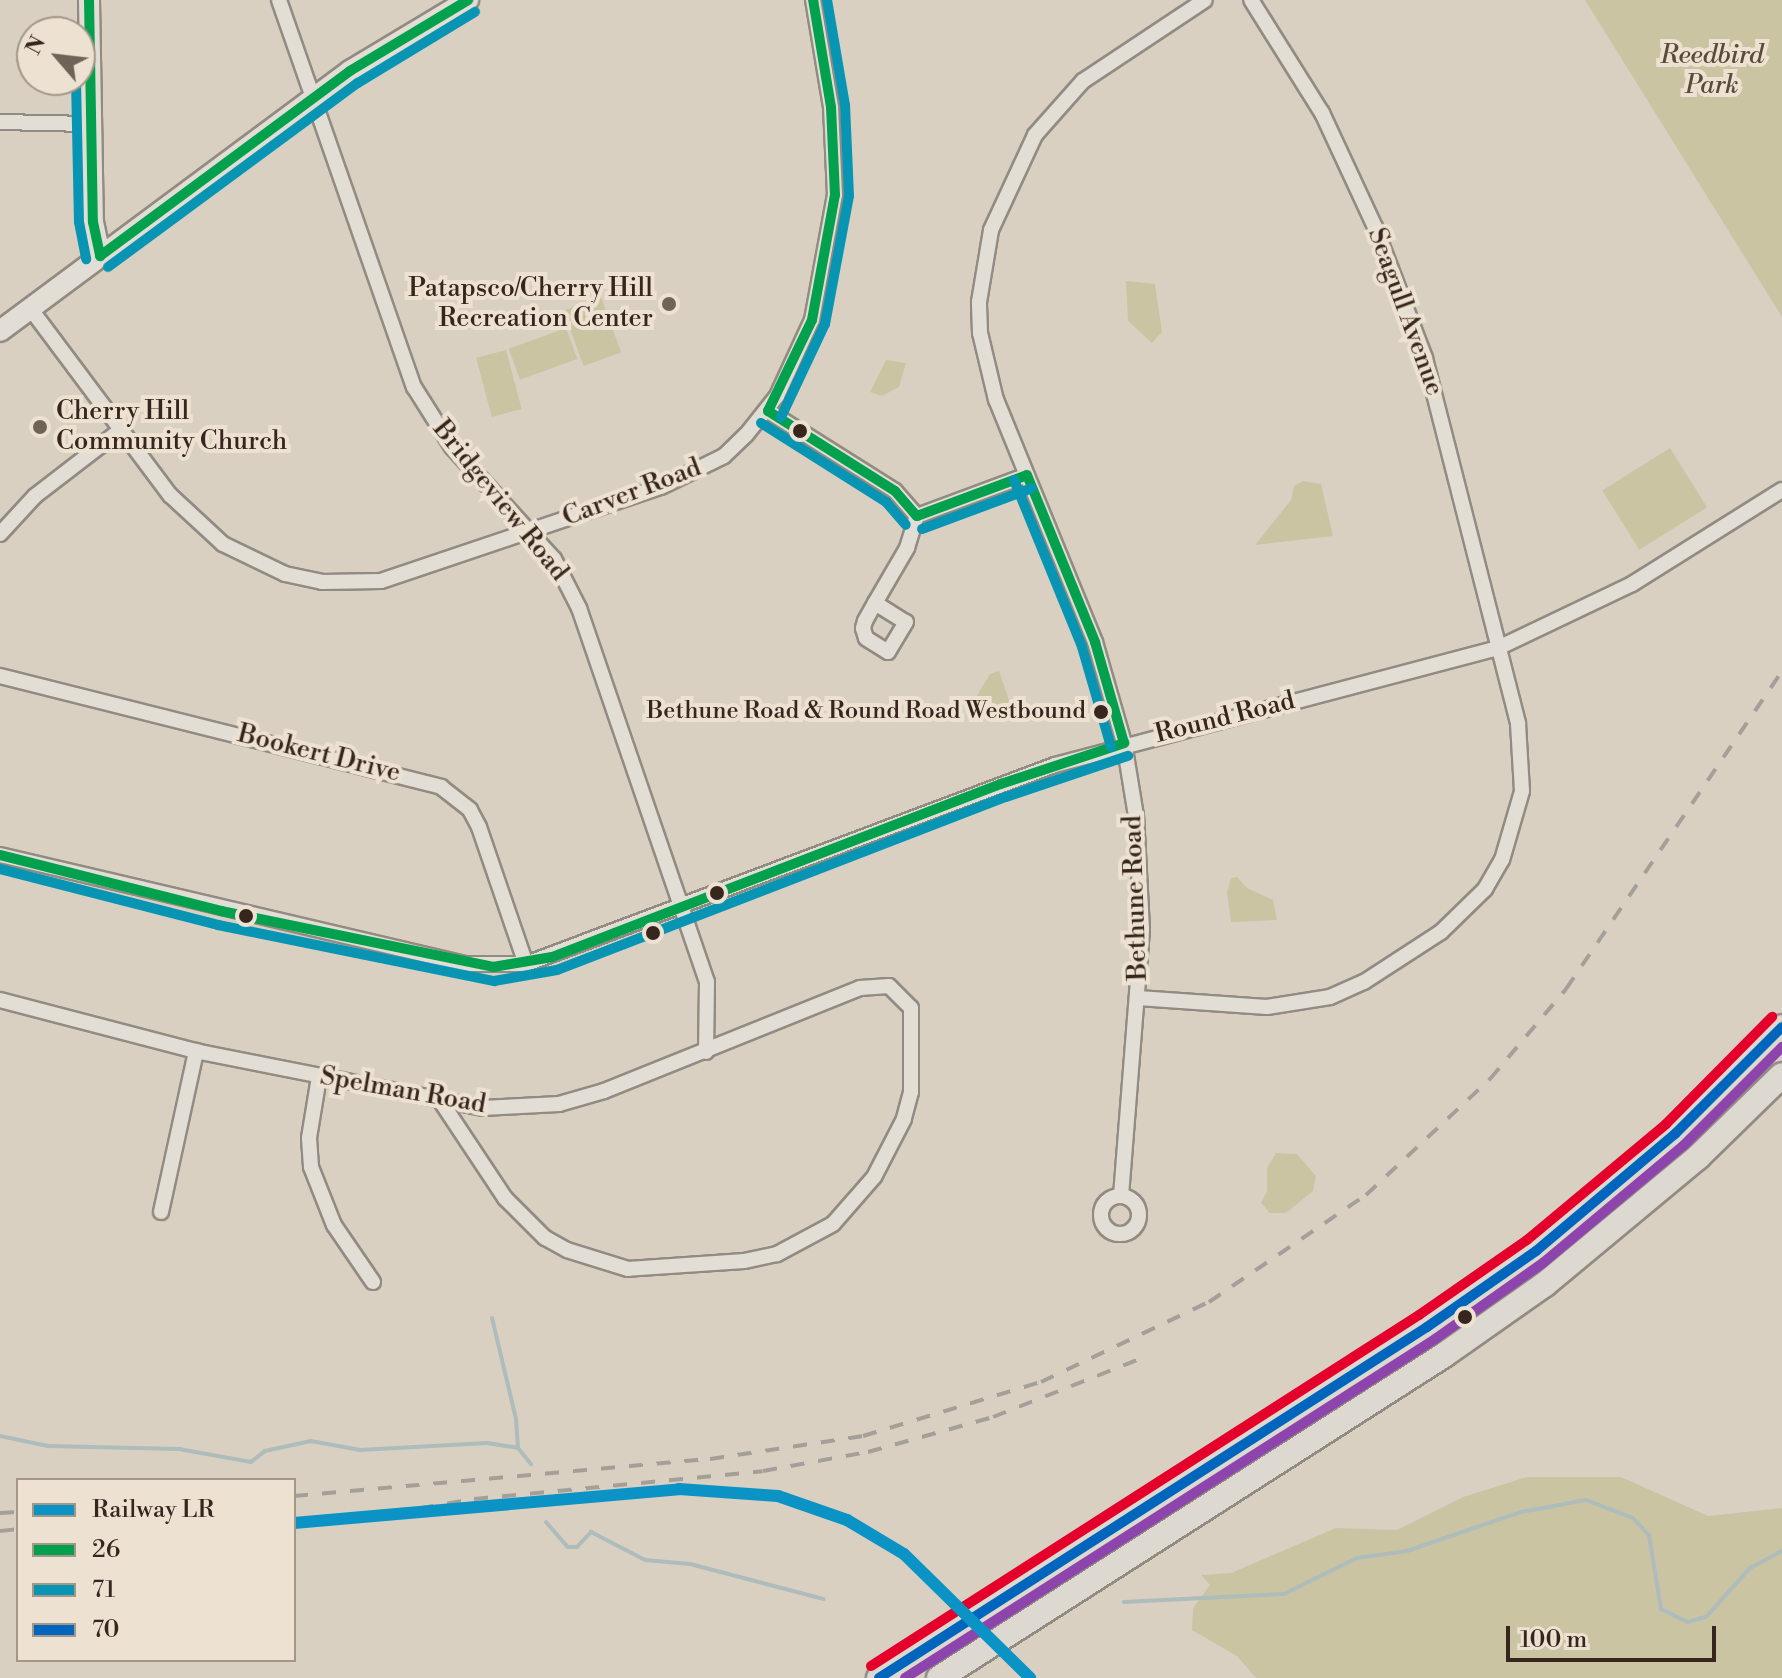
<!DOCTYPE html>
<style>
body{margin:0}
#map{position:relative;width:1782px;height:1678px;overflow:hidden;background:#dad0c2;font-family:"Libre Bodoni",serif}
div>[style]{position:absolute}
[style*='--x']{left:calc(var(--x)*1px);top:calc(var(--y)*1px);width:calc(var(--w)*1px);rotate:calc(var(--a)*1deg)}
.green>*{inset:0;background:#cac4a3;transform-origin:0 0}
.stream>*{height:4px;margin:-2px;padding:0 2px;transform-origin:2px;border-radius:2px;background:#aebcbc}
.roads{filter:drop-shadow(2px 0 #928b82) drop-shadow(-2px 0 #928b82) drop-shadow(0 2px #928b82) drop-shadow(0 -2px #928b82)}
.street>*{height:14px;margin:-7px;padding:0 7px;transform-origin:7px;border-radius:7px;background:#e2ded6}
.street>.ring{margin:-7px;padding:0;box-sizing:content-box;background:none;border:14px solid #e2ded6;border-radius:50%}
.secondary>*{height:20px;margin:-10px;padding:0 10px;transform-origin:10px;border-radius:10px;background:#e2ded6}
.primary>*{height:24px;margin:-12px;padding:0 12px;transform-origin:12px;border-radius:12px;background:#ddd8d0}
.rail>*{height:4px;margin-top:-2px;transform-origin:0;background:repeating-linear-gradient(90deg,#a4a099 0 14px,transparent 0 28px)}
.bus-1>*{height:10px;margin:-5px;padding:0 5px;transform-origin:5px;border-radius:5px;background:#03a04e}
.bus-2>*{height:10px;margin:-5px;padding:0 5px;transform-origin:5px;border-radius:5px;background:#0895b4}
.bus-3>*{height:10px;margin:-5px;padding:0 5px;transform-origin:5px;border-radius:5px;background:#0065bd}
.bus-4>*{height:10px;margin:-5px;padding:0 5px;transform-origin:5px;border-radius:5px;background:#8e44ad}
.bus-5>*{height:10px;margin:-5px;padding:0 5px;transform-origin:5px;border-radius:5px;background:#e4002b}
.rail-1>*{height:12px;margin:-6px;padding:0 6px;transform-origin:6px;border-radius:6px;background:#0b93c5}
.dots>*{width:22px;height:22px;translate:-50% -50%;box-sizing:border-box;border:4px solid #ede2d1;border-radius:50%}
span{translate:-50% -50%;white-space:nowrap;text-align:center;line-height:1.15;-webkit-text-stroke:8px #ede2d1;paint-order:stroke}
.bus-label{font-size:24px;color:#36261e}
.right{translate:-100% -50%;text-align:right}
.park-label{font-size:26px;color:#584b39;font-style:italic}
.poi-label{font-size:26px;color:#36261e}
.left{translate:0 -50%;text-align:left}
.street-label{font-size:26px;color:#36261e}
.legend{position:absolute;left:16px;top:1478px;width:280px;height:184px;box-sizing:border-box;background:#ede2d1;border:2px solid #a49789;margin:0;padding:10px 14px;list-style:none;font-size:24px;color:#36261e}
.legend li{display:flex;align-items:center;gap:16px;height:40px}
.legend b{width:40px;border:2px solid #a49789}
.north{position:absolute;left:16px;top:16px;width:80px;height:80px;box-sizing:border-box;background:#ede2d1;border:2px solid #a49789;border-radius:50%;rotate:298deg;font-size:22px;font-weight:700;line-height:32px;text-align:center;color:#36261e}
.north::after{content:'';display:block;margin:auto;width:28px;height:36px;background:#6f6257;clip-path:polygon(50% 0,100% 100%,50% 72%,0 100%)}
.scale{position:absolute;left:1506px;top:1626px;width:210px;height:36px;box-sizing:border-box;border:4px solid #36261e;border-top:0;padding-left:10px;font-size:24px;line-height:28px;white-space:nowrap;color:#36261e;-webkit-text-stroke:6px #ede2d1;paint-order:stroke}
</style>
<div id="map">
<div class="green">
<div style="clip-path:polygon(1585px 0,1782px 0,1782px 317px)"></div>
<div style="clip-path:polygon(1126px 281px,1155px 284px,1162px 332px,1152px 343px,1128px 321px)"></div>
<div style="left:601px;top:297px;width:59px;height:40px;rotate:70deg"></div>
<div style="left:566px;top:328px;width:33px;height:61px;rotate:70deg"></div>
<div style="left:506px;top:350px;width:61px;height:31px;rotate:75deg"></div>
<div style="clip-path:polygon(886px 360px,906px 363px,899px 387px,882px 396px,870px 392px)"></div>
<div style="left:1670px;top:448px;width:70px;height:80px;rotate:58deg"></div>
<div style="clip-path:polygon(1303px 481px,1321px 484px,1333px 536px,1255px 545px,1291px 500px,1294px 486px)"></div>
<div style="clip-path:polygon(999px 671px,1013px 712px,998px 717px,976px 697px,990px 674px)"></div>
<div style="clip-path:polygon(1237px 877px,1247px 888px,1273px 900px,1277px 920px,1231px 922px,1227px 892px,1231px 878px)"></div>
<div style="clip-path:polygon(1276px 1153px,1297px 1154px,1316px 1176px,1313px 1191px,1286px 1213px,1270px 1213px,1261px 1203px,1267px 1191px,1267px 1168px)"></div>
<div style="clip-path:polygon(1527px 1477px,1621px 1477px,1708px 1516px,1782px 1508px,1782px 1678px,1256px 1678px,1237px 1656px,1192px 1630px,1193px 1608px,1210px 1585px,1201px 1575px,1231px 1573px,1336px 1528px,1397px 1530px,1463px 1497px)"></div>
</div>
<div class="stream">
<div style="--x:492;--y:1318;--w:104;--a:76.6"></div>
<div style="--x:516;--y:1419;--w:29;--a:86"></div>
<div style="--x:0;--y:1436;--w:49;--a:11.8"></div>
<div style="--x:48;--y:1446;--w:131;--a:1.3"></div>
<div style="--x:179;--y:1449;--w:73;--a:10.2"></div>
<div style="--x:251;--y:1462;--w:18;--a:-38"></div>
<div style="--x:265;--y:1451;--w:47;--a:-12.3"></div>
<div style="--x:311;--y:1441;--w:50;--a:10.4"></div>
<div style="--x:360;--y:1450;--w:127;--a:-3.2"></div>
<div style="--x:487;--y:1443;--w:31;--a:9"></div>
<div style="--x:518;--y:1448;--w:21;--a:51"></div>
<div style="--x:546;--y:1522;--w:33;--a:49"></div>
<div style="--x:568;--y:1547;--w:9;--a:0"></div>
<div style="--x:577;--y:1547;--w:21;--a:-47"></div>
<div style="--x:591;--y:1532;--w:61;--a:27.4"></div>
<div style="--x:645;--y:1560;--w:45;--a:5.1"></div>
<div style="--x:690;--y:1564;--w:138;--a:14.7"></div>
<div style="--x:1124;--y:1602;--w:160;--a:-2.9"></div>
<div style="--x:1284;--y:1594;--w:81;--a:-26.3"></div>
<div style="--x:1357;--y:1558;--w:50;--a:-8"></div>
<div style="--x:1407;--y:1551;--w:120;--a:-18.9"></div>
<div style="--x:1521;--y:1512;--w:66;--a:-10.5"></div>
<div style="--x:1586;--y:1500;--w:50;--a:21"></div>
<div style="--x:1633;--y:1518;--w:23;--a:47"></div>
<div style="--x:1649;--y:1535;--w:75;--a:80.8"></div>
<div style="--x:1661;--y:1609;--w:30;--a:26"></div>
<div style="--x:1688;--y:1622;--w:19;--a:-16"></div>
<div style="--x:1706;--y:1617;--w:66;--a:-48.1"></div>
<div style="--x:1750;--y:1568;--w:36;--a:-28"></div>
</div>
<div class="roads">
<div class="street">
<div style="--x:279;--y:0;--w:410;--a:70.8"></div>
<div style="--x:414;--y:387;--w:71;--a:57.7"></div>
<div style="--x:452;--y:447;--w:151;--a:47.7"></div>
<div style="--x:554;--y:559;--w:55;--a:63"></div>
<div style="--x:579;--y:608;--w:395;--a:71.1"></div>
<div style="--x:707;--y:982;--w:70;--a:90.8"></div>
<div style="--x:0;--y:122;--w:91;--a:1.3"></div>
<div style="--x:30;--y:308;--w:234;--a:53.2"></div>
<div style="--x:170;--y:495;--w:72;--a:42.8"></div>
<div style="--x:223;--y:544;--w:69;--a:25.8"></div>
<div style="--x:285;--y:574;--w:38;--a:12"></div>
<div style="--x:322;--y:582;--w:59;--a:-1"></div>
<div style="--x:381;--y:581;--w:295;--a:-18.6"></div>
<div style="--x:661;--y:487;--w:70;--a:-26.2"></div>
<div style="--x:724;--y:456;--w:30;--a:-44"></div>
<div style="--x:746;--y:435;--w:50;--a:-51.5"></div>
<div style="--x:777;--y:396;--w:84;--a:-65.3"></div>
<div style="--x:812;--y:320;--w:127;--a:-79.6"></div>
<div style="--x:835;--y:195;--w:88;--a:-92.6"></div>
<div style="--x:831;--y:107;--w:109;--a:-99.5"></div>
<div style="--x:768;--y:411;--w:150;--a:32.2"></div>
<div style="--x:895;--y:491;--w:33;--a:49"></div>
<div style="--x:917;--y:516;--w:117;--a:-20.4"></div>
<div style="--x:0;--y:534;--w:52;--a:-47.4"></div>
<div style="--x:35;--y:496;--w:110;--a:-37.6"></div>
<div style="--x:875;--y:603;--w:36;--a:32"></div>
<div style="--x:906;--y:622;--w:35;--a:121"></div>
<div style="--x:888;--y:652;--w:26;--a:-148"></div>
<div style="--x:866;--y:638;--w:10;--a:-107"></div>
<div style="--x:863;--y:628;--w:7;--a:-74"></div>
<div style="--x:865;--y:621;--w:21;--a:-61"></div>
<div style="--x:875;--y:603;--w:64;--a:-59.8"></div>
<div style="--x:907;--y:548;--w:34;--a:-73"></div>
<div style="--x:0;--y:676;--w:455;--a:14.1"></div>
<div style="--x:441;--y:787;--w:37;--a:38"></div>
<div style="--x:470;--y:810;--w:19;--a:62"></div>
<div style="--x:479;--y:827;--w:145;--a:71.1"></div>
<div style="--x:0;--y:855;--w:478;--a:13.2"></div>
<div style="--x:465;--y:964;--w:61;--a:0"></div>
<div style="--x:526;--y:964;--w:565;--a:-20.62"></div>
<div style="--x:1055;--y:765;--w:458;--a:-14.8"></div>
<div style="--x:1498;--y:648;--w:148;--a:-25.5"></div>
<div style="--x:1632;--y:584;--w:177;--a:-32.1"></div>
<div style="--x:1138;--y:998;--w:129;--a:4"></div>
<div style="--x:1267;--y:1007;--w:64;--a:-9"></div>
<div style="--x:1330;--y:997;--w:37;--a:-24"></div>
<div style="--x:1364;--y:982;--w:92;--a:-33"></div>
<div style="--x:1441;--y:932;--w:62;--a:-44.3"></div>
<div style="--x:1485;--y:889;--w:34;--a:-60"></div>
<div style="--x:1502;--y:860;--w:72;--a:-73.8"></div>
<div style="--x:1522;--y:791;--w:68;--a:-93.4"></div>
<div style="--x:1518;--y:723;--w:377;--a:-104.3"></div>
<div style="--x:1425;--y:358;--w:140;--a:-110.9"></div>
<div style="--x:1375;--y:227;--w:126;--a:-114.9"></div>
<div style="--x:1322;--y:113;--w:133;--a:-122.1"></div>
<div style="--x:0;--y:1000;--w:207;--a:14.6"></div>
<div style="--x:200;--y:1052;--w:288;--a:11.2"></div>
<div style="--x:483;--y:1108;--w:76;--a:-3"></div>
<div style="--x:559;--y:1104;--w:47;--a:-16.1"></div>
<div style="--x:604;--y:1091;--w:276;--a:-21.9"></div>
<div style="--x:860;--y:988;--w:29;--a:-4"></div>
<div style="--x:889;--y:986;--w:31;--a:45"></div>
<div style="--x:911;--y:1008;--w:84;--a:90"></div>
<div style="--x:911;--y:1092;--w:28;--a:105"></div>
<div style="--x:904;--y:1119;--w:65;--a:117.3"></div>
<div style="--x:874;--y:1177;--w:62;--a:131.1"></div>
<div style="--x:833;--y:1224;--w:64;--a:151.8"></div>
<div style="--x:777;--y:1254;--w:34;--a:168"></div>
<div style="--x:744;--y:1261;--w:116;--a:176.1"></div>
<div style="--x:628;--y:1269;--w:64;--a:-162.7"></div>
<div style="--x:567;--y:1250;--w:25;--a:-151"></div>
<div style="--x:545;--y:1238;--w:57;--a:-135"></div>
<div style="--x:505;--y:1198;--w:114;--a:-123.6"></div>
<div style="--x:319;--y:1077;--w:62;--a:99.3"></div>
<div style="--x:309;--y:1138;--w:29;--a:86"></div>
<div style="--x:311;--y:1167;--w:62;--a:68.4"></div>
<div style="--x:334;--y:1225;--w:69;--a:55.6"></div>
<div class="ring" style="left:1101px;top:1196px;width:24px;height:24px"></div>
<div style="--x:1121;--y:1196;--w:268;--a:-85.5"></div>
<div style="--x:1142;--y:929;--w:113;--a:-93"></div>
<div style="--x:1136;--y:816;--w:74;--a:-99.3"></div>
<div style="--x:1124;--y:743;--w:105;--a:-106"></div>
<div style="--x:1095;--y:642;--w:261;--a:-112.2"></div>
<div style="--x:996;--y:400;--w:69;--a:-103.4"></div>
<div style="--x:980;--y:333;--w:31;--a:-92"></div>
<div style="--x:979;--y:302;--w:73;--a:-80.5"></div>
<div style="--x:991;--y:230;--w:105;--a:-65.1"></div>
<div style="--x:1035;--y:135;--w:72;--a:-48.4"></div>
<div style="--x:1083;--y:81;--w:146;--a:-33.6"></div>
<div style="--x:161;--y:1212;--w:165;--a:-77.7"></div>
</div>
<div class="secondary">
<div style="--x:89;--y:0;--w:222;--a:89"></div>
<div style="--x:93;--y:222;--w:35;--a:78"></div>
<div style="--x:0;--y:331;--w:436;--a:-36.6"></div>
<div style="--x:350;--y:71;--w:138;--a:-31"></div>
</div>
<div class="primary">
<div style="--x:879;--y:1678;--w:651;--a:-32.64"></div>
<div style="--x:1427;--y:1327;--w:133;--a:-34.9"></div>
<div style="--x:1536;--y:1251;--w:182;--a:-40.1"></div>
<div style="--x:1675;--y:1134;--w:151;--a:-45"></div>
<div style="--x:939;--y:1678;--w:599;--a:-32.6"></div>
<div style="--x:1444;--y:1355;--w:123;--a:-35.1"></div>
<div style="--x:1545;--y:1284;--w:199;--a:-39.7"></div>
<div style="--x:1698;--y:1157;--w:117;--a:-44.3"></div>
</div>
</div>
<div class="rail">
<div style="--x:294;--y:1496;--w:418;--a:-5.1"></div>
<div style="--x:710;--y:1459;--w:155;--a:-8.5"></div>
<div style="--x:863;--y:1436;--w:186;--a:-16.9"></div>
<div style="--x:1041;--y:1382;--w:186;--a:-25.5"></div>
<div style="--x:1209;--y:1302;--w:190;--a:-34.3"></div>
<div style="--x:1366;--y:1195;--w:170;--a:-43.1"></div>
<div style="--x:1490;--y:1079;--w:118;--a:-49.8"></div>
<div style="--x:1566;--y:989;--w:384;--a:-55.8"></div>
<div style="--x:0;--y:1513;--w:18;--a:-3"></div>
<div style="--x:392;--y:1513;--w:83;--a:-9.7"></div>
<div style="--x:474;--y:1499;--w:290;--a:-5.5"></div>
<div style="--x:763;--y:1471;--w:107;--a:-10.3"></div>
<div style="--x:868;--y:1452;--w:130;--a:-15.6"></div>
<div style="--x:993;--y:1417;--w:160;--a:-21.6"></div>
<div style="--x:0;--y:1531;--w:18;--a:-6"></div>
</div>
<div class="bus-1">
<div style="--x:89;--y:0;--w:222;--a:89"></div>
<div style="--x:93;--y:222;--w:35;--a:78"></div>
<div style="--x:100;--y:256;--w:311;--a:-36.5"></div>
<div style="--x:350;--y:71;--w:138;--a:-31"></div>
<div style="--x:768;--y:411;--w:101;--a:-64.2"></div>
<div style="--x:812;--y:320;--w:127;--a:-79.6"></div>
<div style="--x:835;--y:195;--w:88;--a:-92.6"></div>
<div style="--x:831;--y:107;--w:109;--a:-99.5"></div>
<div style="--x:768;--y:411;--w:150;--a:32.2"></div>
<div style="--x:895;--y:491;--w:33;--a:49"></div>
<div style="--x:1027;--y:475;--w:180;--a:67.8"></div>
<div style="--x:1095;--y:642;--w:105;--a:74"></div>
<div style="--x:917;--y:516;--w:117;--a:-20.4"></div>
<div style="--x:0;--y:855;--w:228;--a:14.2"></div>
<div style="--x:221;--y:911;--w:278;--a:11.6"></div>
<div style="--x:493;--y:967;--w:60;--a:-9.6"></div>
<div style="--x:552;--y:957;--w:481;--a:-21.1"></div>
<div style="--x:1001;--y:784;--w:130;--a:-18.4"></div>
</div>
<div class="bus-2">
<div style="--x:76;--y:80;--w:142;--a:88.8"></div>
<div style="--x:79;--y:222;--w:38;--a:79"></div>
<div style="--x:108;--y:267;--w:310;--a:-36.4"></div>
<div style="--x:358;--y:83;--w:137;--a:-31.3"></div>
<div style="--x:781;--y:417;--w:103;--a:-64.7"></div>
<div style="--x:825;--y:324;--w:130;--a:-79.4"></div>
<div style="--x:849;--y:196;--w:91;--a:-92.5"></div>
<div style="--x:845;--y:105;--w:107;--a:-99.7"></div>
<div style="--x:761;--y:423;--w:148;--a:32.3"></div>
<div style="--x:886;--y:502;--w:30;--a:49"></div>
<div style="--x:1014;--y:480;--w:180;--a:67.8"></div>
<div style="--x:1082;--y:647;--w:104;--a:73.8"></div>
<div style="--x:922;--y:529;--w:117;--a:-20.4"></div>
<div style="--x:0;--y:869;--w:225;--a:14.4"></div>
<div style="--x:218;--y:925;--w:282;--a:11.5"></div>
<div style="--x:494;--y:981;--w:64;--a:-9.9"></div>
<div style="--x:557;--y:970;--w:481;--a:-21.1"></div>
<div style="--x:1006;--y:797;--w:129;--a:-18.6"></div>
</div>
<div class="bus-3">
<div style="--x:879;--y:1678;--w:651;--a:-32.64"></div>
<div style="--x:1427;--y:1327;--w:133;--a:-34.9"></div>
<div style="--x:1536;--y:1251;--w:182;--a:-40.1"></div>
<div style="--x:1675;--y:1134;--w:151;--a:-45"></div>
</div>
<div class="bus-4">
<div style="--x:905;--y:1678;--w:629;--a:-32.6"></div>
<div style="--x:1435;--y:1339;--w:133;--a:-35.2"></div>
<div style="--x:1544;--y:1262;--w:182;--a:-39.9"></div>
<div style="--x:1684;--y:1145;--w:139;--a:-45"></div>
</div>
<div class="bus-5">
<div style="--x:871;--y:1666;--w:651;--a:-32.64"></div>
<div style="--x:1419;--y:1315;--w:131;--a:-34.8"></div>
<div style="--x:1527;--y:1240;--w:181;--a:-39.8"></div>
<div style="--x:1666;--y:1124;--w:151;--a:-45.3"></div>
</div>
<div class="rail-1">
<div style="--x:294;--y:1523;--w:386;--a:-5"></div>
<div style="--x:679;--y:1489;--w:99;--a:4"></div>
<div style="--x:778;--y:1496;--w:73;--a:19.2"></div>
<div style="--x:847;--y:1520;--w:66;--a:30.8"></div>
<div style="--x:904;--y:1554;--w:177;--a:44.5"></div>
</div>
<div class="dots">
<div style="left:669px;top:304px;background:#6f6257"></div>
<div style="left:40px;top:427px;background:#6f6257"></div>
<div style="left:800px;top:431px;background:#36261e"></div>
<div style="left:1101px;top:712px;background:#36261e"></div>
<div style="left:717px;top:893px;background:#36261e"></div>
<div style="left:246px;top:916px;background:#36261e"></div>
<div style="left:653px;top:933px;background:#36261e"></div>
<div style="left:1465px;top:1317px;background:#36261e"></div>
</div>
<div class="bus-label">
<span class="right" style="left:1086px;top:712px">Bethune Road &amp; Round Road Westbound</span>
</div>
<div class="park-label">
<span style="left:1712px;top:71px">Reedbird<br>Park</span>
</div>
<div class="poi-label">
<span class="right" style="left:653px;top:304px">Patapsco/Cherry Hill<br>Recreation Center</span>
<span class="left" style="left:56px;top:427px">Cherry Hill<br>Community Church</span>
</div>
<div class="street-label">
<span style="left:1405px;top:312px;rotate:70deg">Seagull Avenue</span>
<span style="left:632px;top:493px;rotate:-21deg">Carver Road</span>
<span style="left:500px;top:501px;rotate:51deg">Bridgeview Road</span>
<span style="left:1225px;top:718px;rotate:-14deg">Round Road</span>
<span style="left:319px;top:754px;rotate:14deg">Bookert Drive</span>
<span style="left:1136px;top:898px;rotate:-92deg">Bethune Road</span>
<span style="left:403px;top:1091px;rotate:10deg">Spelman Road</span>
</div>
<ul class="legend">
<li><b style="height:10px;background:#0b93c5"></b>Railway LR</li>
<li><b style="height:10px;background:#03a04e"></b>26</li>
<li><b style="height:10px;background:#0895b4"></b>71</li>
<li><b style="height:10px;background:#0065bd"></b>70</li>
</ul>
<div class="north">N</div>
<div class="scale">100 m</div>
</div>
